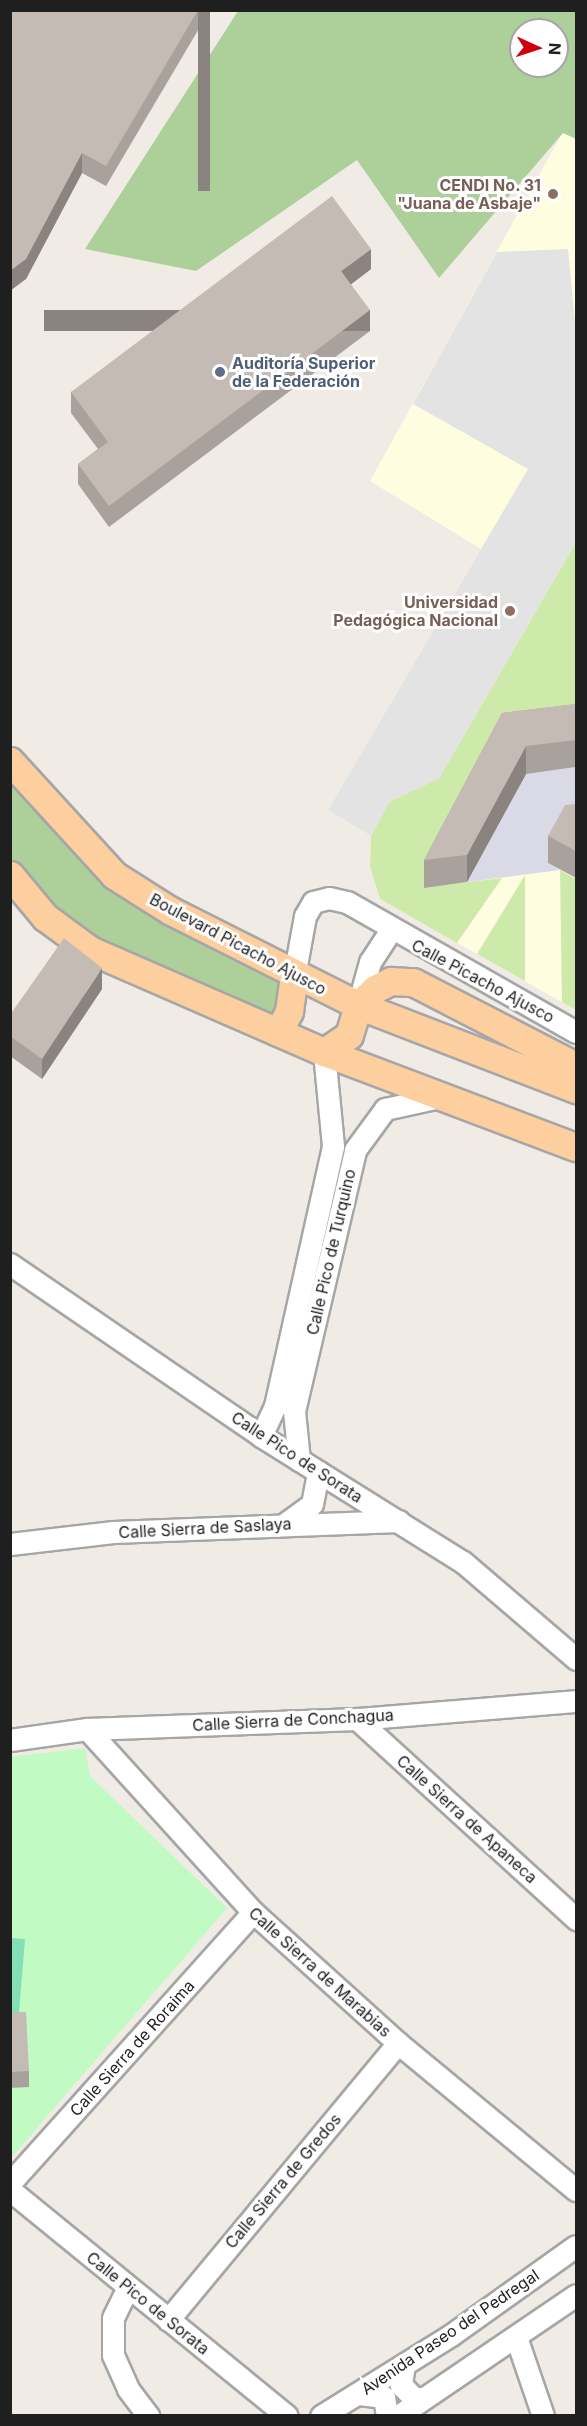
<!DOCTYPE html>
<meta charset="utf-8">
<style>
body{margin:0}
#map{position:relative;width:587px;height:2426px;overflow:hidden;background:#f0ece5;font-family:Inter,sans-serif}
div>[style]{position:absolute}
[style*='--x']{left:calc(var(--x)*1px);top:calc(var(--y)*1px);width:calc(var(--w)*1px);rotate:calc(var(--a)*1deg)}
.education>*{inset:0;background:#fffde0}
.grass>*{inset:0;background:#ceeaab}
.forest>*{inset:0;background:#add09a}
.park>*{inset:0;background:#c2fac3}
.pitch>*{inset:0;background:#83e0b6}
.parking>*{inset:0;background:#e3e3e3}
.plaza>*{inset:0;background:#dadae6}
.roads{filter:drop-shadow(2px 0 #a6a6a6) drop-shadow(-2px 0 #a6a6a6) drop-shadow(0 2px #a6a6a6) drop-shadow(0 -2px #a6a6a6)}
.minor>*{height:21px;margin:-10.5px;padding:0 10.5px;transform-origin:10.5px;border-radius:10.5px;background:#fff}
.major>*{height:27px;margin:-13.5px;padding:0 13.5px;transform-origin:13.5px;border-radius:13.5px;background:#fdce9e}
.wall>*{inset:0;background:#a9a19c}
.shaded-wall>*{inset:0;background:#8a837f;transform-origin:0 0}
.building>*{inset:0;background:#c5bbb5}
.dots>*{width:16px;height:16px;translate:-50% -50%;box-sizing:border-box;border:3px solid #fff;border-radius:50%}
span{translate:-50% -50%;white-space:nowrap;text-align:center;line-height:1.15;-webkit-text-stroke:6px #fff;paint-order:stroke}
.education-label{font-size:16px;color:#785e54;font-weight:700}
.right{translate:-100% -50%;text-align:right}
.service-label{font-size:16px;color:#4e5e75;font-weight:700}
.left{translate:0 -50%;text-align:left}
.street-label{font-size:16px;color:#1f1f1f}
.frame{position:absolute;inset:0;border:12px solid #1f1f1f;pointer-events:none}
.north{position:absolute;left:509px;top:18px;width:60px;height:60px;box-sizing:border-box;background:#fff;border:2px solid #a5a5a5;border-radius:50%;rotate:93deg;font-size:16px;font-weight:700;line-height:24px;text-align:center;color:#1f1f1f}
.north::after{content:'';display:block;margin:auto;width:21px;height:27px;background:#cf000d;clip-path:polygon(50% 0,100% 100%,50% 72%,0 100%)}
</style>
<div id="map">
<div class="education">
<div style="clip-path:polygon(563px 132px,576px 139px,576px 1010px,380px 899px,370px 867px,371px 836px,328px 810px,481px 549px,370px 481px)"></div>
</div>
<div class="grass">
<div style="clip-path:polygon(576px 542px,576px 731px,424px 887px,502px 878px,457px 943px,380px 899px,370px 867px,371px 836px,389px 802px,439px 778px)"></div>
<div style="clip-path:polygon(560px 870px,576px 879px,576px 1010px,562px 1002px)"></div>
<div style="clip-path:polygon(525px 875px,525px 981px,477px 954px)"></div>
</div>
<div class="forest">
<div style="clip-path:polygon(evenodd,238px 11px,576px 11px,576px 139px,563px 133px,439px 278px,357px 160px,196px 271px,85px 249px,238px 11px,521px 30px,557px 30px,557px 66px,521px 66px,521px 30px)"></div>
<div style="clip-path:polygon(10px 761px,114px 878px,290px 980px,271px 1030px,93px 948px,11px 871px)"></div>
</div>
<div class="park">
<div style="clip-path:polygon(85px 1748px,90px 1776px,227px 1908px,12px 2157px,11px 1757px)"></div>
</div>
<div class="pitch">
<div style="clip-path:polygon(10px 1938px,25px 1939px,19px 2012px,11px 2012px)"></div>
</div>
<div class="parking">
<div style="clip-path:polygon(568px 249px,576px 332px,576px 542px,439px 778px,389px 802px,371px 836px,328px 810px,528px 469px,413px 404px,497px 252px)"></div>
</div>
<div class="plaza">
<div style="clip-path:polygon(576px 767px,576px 831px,548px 863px,560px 870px,467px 882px,526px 774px)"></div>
</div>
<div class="roads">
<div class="minor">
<div style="--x:294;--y:976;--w:61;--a:-79.6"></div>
<div style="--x:305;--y:916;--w:16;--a:-60"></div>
<div style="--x:313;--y:902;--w:16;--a:-14"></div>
<div style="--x:329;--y:898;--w:18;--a:13"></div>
<div style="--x:347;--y:902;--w:263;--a:29.6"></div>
<div style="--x:358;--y:1005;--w:45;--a:-74.4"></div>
<div style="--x:370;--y:962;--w:37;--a:-57"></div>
<div style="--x:10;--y:1264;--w:304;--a:34.4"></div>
<div style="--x:261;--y:1436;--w:238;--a:32"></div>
<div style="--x:463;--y:1562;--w:149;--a:40.6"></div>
<div style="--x:261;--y:1436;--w:33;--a:-65"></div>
<div style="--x:275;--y:1406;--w:266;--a:-77.4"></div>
<div style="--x:333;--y:1146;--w:94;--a:-95.5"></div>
<div style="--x:299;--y:1460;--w:49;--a:-95.8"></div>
<div style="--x:294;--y:1411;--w:268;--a:-76.8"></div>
<div style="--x:355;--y:1150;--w:51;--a:-53.8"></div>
<div style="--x:385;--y:1109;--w:56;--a:-12.3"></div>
<div style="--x:286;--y:1523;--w:32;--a:-36"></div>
<div style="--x:312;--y:1504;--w:33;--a:-79"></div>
<div style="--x:10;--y:1544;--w:104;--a:-6.6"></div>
<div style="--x:113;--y:1532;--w:286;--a:-2.2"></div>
<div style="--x:357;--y:1719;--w:297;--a:42.4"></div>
<div style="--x:87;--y:1729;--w:247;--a:47.8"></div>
<div style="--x:253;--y:1912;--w:195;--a:42.1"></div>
<div style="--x:398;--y:2043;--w:231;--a:39.6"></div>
<div style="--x:10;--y:1740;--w:78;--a:-8.1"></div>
<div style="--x:87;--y:1729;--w:270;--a:-2.1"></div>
<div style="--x:357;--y:1719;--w:220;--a:-4.7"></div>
<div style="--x:10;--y:2183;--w:364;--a:-48.1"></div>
<div style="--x:10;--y:2190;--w:357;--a:39.2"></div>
<div style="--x:128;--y:2287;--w:34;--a:116"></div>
<div style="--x:113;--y:2318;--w:37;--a:90"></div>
<div style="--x:113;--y:2355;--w:37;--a:66"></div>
<div style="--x:128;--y:2389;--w:34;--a:53"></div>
<div style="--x:168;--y:2320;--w:360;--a:-50.3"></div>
<div style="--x:516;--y:2337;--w:83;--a:71.1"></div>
<div style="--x:404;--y:2365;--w:20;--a:99"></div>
<div style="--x:401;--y:2385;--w:18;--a:45"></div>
<div style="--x:414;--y:2398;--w:10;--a:0"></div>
<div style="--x:359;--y:2394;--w:25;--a:7"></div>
<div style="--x:384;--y:2397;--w:19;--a:81"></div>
<div style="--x:321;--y:2416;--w:153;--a:-31.9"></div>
<div style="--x:451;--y:2335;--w:153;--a:-35.5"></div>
<div style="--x:398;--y:2416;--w:215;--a:-34.2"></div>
</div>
<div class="major">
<div style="--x:10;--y:761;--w:154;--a:47.6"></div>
<div style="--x:114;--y:875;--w:67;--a:32.3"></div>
<div style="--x:171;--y:911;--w:209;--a:26.7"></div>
<div style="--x:358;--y:1005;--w:234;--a:21.1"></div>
<div style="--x:10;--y:875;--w:55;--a:50.2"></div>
<div style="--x:45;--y:917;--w:56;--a:36.3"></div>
<div style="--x:90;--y:950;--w:255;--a:23.6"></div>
<div style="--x:324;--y:1052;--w:269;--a:20.7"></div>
<div style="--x:278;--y:1032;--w:24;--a:-62"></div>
<div style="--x:289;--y:1011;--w:35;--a:-82"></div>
<div style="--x:324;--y:1052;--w:30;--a:-34"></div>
<div style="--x:349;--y:1035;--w:31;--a:-73"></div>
<div style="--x:358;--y:1005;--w:23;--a:-43"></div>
<div style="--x:375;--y:989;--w:18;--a:-27"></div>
<div style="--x:391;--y:981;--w:22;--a:3"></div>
<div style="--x:413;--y:982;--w:183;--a:27.3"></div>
</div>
</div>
<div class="wall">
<div style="clip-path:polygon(10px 10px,210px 10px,106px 186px,82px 173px,26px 279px)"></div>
<div style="clip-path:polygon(371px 269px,351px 284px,370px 331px,109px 527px,78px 484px,78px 464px,98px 449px,71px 413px,71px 392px)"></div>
<div style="clip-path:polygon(576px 704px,576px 767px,526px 774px,467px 882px,424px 888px,424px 860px,502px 713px)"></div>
<div style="clip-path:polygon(576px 804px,576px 878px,548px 863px,548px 836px)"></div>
<div style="clip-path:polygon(102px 989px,42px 1079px,10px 1056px,10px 1015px)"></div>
<div style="clip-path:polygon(10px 2012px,29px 2071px,29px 2087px,10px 2088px)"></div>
</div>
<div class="shaded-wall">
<div style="left:198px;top:10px;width:12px;height:181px"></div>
<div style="clip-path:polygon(82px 153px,82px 173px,26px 279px,10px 291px,10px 271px)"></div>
<div style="clip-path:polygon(371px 249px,371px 269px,341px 292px,341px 271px)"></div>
<div style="left:370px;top:310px;width:21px;height:326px;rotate:90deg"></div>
<div style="clip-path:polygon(526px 746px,526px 774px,467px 882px,467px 855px)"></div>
<div style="clip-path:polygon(102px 968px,102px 989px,42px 1079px,42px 1059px)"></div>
</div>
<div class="building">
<div style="clip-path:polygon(10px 10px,198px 10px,106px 166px,82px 153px,26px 259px,10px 271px)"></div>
<div style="clip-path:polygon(332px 196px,371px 249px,341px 271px,370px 310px,109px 506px,78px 464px,108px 442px,71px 392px)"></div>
<div style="clip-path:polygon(576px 704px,576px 740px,526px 746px,467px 855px,424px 860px,502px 713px)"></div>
<div style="clip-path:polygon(576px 804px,576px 851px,548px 836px,565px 805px)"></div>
<div style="clip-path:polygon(64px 938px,102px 968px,42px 1059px,10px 1036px,10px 1015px)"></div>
<div style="clip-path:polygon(10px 2012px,26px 2012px,29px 2071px,10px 2072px)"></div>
</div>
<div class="dots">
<div style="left:553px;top:194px;background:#8d6e63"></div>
<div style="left:220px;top:372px;background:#5c6f8a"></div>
<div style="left:510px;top:611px;background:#8d6e63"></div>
</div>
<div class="education-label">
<span class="right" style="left:541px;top:194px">CENDI No. 31<br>"Juana de Asbaje"</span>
<span class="right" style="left:498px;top:611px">Universidad<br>Pedagógica Nacional</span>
</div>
<div class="service-label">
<span class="left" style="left:232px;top:372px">Auditoría Superior<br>de la Federación</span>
</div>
<div class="street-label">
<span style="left:238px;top:944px;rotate:28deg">Boulevard Picacho Ajusco</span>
<span style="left:483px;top:981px;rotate:28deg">Calle Picacho Ajusco</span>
<span style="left:331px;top:1252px;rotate:-77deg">Calle Pico de Turquino</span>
<span style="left:297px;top:1457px;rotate:33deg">Calle Pico de Sorata</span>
<span style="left:205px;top:1528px;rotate:-3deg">Calle Sierra de Saslaya</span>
<span style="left:293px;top:1720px;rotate:-3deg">Calle Sierra de Conchagua</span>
<span style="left:467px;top:1819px;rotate:42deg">Calle Sierra de Apaneca</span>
<span style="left:320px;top:1972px;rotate:42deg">Calle Sierra de Marabias</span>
<span style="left:132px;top:2048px;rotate:-48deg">Calle Sierra de Roraima</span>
<span style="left:283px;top:2181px;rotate:-50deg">Calle Sierra de Gredos</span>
<span style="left:148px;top:2303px;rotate:39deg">Calle Pico de Sorata</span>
<span style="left:450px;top:2332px;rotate:-34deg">Avenida Paseo del Pedregal</span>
</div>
<div class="frame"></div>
<div class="north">N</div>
</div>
